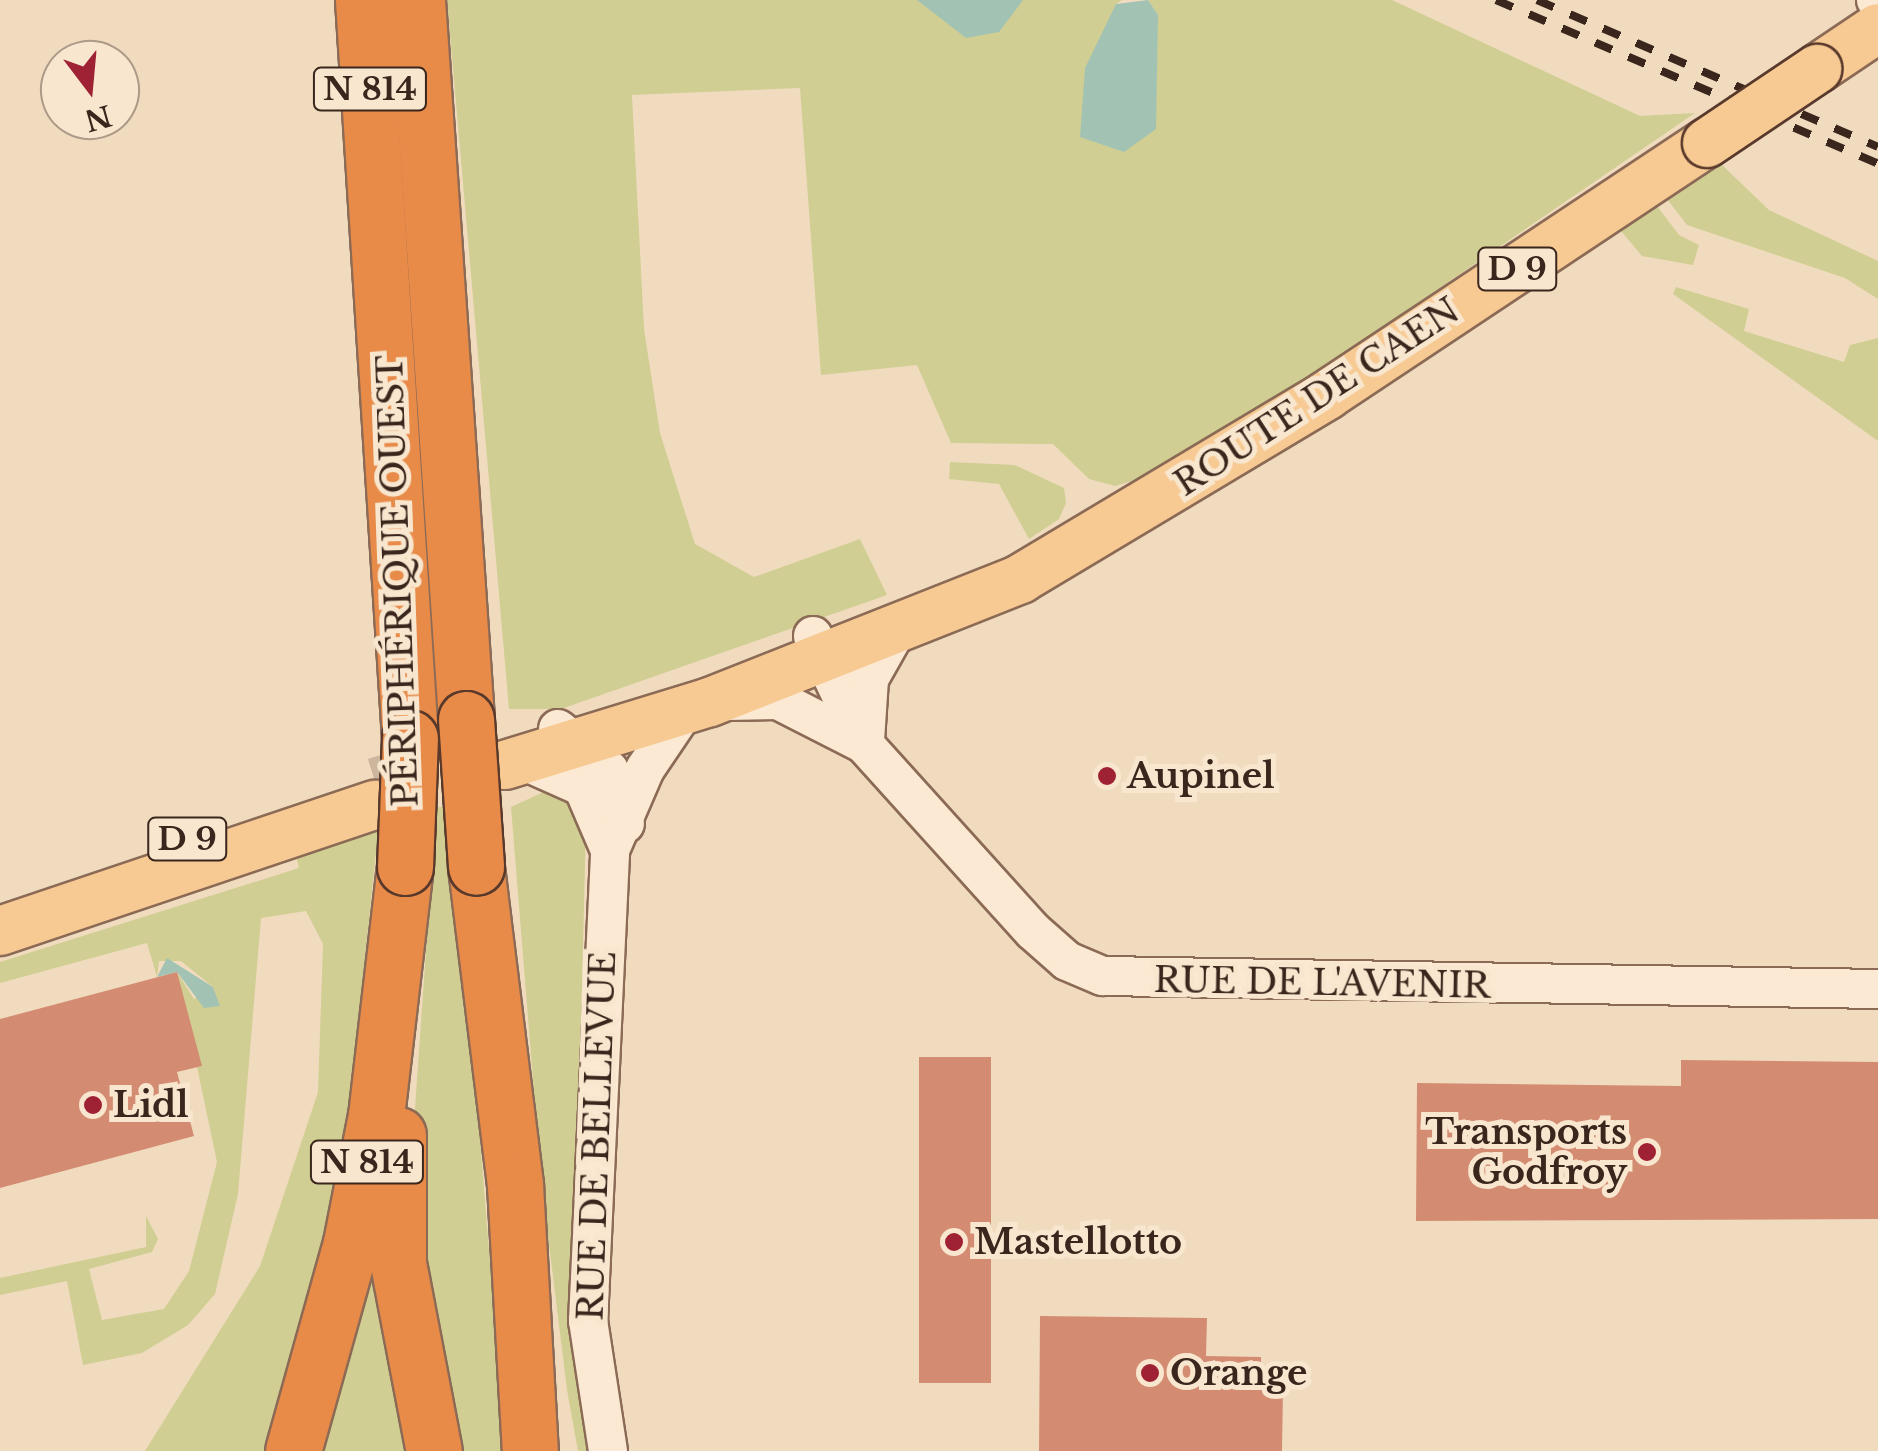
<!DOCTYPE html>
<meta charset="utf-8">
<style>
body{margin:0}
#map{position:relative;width:1878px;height:1451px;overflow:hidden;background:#f1dbbf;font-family:"Libre Baskerville",serif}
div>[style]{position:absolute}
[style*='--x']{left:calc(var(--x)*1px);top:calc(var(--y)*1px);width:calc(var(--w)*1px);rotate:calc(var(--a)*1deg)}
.green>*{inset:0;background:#d0ce92}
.water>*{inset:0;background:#a2c3b4}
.building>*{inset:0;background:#d38c72;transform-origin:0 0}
.major-tunnel>*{height:48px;margin-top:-24px;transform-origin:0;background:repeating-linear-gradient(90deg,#ccb79e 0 48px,transparent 0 72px)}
.roads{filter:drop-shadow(2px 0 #8b6a56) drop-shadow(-2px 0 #8b6a56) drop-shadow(0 2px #8b6a56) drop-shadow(0 -2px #8b6a56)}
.minor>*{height:38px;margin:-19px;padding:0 19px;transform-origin:19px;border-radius:19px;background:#fbe9d3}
.major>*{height:48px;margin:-24px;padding:0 24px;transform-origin:24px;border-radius:24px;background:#f8ca93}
.highway>*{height:55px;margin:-27.5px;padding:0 27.5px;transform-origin:27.5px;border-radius:27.5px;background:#e88a48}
.rail>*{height:8px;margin-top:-4px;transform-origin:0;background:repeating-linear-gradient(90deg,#3a261c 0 18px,transparent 0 36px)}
.bridges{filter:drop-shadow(2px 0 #58392b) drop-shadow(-2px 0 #58392b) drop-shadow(0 2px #58392b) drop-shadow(0 -2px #58392b)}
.major-bridge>*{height:48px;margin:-24px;padding:0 24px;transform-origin:24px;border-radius:24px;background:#f8ca93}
.highway-bridge>*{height:55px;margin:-27.5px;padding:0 27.5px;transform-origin:27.5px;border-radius:27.5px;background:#e88a48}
.dots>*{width:28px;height:28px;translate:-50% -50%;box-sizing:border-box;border:5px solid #f8e6cf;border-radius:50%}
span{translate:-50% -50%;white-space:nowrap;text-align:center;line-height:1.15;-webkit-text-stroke:10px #f8e6cf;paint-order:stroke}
.shield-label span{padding:2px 8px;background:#f8e6cf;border:2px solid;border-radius:8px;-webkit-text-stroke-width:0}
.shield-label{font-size:32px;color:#3a261c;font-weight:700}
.street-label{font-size:35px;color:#3a261c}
.poi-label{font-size:35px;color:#3a261c;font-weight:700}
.left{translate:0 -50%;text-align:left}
.right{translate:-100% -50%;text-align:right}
.north{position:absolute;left:40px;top:40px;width:100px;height:100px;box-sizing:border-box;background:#f8e6cf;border:2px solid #ac9987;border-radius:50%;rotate:164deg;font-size:28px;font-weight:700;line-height:40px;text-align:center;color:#3a261c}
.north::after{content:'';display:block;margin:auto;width:35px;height:45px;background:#9f2134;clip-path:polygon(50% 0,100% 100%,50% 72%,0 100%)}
</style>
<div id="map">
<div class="green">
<div style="clip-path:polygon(447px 0,1122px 0,1116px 4px,1158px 15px,1148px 0,1392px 0,1640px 116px,1695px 113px,1178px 467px,1115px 486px,1089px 479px,1053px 444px,951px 443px,917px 365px,821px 375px,800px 88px,632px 95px,644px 329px,660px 433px,695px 544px,754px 577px,860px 539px,887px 595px,561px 709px,509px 709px)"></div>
<div style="clip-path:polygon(1720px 163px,1769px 210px,1878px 261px,1878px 299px,1845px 278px,1687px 225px,1667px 199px)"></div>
<div style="clip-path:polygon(1657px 206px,1679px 235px,1699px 245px,1693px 265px,1642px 256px,1621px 231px)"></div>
<div style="clip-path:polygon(1676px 287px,1749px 309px,1744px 331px,1844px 362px,1850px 345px,1878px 338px,1878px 441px,1673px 294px)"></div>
<div style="clip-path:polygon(950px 462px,1015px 465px,1064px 488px,1066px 503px,1059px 519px,1029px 539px,999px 484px,949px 479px)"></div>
<div style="clip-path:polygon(548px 790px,580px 798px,586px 823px,577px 1194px,594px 1451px,578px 1451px,567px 1390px,541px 1179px,511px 807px)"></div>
<div style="clip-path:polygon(458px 803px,463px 924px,505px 1451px,442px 1451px,411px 1165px,436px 808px)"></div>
<div style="clip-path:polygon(379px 824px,349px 1109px,316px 1284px,266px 1451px,145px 1451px,260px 1266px,318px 1092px,323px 944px,306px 911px,261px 918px,238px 1194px,215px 1294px,188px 1325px,142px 1353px,83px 1365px,67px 1281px,0 1295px,0 1278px,146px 1247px,146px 1216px,158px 1239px,152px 1252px,89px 1269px,102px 1320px,164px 1309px,189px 1271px,217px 1162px,177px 972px,194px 999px,213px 987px,181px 961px,159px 961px,157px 977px,147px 943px,0 983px,0 962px,299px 868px,294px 848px)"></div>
<div style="clip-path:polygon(369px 1250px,410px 1451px,320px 1451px)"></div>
</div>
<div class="water">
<div style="clip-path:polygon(917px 0,1023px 0,999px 32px,966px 38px)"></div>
<div style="clip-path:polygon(1148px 0,1158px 15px,1156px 129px,1124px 152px,1080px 137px,1085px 68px,1116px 4px)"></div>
<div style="clip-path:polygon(167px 958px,213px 987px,220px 1006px,204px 1008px,177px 972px,157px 977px)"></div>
</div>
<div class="building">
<div style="clip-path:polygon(177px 972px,202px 1066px,177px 1072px,194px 1136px,0 1188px,0 1019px)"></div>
<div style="left:919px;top:1057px;width:72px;height:326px"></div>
<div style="clip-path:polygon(1681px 1060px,1878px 1062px,1878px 1219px,1416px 1221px,1417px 1083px,1681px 1086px)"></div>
<div style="clip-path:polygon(1040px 1316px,1207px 1318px,1206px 1356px,1261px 1357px,1261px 1390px,1283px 1390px,1282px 1451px,1039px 1451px)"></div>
</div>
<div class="major-tunnel">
<div style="--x:375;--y:782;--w:135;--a:-17.6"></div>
</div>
<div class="roads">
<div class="minor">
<div style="--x:1876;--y:0;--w:3;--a:45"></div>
<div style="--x:813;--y:636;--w:119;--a:64.7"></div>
<div style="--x:864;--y:744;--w:252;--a:47.9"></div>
<div style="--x:1033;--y:931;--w:45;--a:41.4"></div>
<div style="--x:1067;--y:961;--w:39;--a:23"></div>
<div style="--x:1103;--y:976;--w:775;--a:0.96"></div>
<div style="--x:727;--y:701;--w:51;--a:-1.1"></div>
<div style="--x:778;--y:700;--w:97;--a:27.1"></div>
<div style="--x:558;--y:729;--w:65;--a:38.8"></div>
<div style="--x:609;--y:770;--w:56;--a:73.5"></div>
<div style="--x:865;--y:741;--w:62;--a:-86.3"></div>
<div style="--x:869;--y:679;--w:55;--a:-60.6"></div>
<div style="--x:522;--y:760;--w:67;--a:23.9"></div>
<div style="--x:583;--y:787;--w:69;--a:66.8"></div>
<div style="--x:608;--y:1451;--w:132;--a:-98.7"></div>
<div style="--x:588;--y:1321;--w:472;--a:-87.3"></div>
<div style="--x:610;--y:850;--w:88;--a:-66.6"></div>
<div style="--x:645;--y:769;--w:75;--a:-55.9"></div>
</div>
<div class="major">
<div style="--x:1817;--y:69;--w:73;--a:-33.9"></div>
<div style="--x:505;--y:765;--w:214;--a:-17.1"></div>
<div style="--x:710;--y:702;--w:334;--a:-21.6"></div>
<div style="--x:1020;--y:579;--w:358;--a:-30.9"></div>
<div style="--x:1327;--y:395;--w:456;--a:-33.6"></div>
<div style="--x:0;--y:931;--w:396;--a:-18.6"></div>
</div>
<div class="highway">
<div style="--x:363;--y:0;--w:739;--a:86.36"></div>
<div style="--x:417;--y:0;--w:721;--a:86.1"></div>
<div style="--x:476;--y:867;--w:320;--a:83"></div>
<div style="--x:515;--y:1185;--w:266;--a:86.8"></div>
<div style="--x:398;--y:1135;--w:128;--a:90"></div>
<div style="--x:398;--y:1263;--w:191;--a:79.2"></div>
<div style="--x:293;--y:1451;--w:216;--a:-74.4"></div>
<div style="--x:351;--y:1243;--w:129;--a:-78.9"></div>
<div style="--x:376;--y:1116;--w:251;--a:-83.4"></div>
</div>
</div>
<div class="rail">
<div style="--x:1496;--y:0;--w:416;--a:23.2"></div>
<div style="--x:1537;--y:0;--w:371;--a:23.3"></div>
</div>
<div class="bridges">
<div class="major-bridge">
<div style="--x:1707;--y:143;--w:133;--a:-33.9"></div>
</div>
<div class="highway-bridge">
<div style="--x:466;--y:719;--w:148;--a:86.1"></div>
<div style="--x:405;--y:867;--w:129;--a:-87.8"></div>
</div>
</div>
<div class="dots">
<div style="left:1107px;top:776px;background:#9f2134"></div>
<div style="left:93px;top:1105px;background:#9f2134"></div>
<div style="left:1647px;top:1152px;background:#9f2134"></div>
<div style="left:954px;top:1242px;background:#9f2134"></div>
<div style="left:1150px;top:1373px;background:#9f2134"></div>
</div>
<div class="shield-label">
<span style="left:370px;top:89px">N 814</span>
<span style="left:1517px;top:269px">D 9</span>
<span style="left:187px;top:839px">D 9</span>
<span style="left:367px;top:1162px">N 814</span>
</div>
<div class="street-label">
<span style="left:1317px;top:397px;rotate:-33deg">ROUTE DE CAEN</span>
<span style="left:398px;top:581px;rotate:-92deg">PÉRIPHÉRIQUE OUEST</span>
<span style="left:1322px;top:983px;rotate:1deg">RUE DE L'AVENIR</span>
<span style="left:597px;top:1136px;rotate:-88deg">RUE DE BELLEVUE</span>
</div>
<div class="poi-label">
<span class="left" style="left:1127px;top:776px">Aupinel</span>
<span class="left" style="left:113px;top:1105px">Lidl</span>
<span class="right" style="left:1627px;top:1152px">Transports<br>Godfroy</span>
<span class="left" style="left:974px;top:1242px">Mastellotto</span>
<span class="left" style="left:1170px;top:1373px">Orange</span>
</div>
<div class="north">N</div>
</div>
